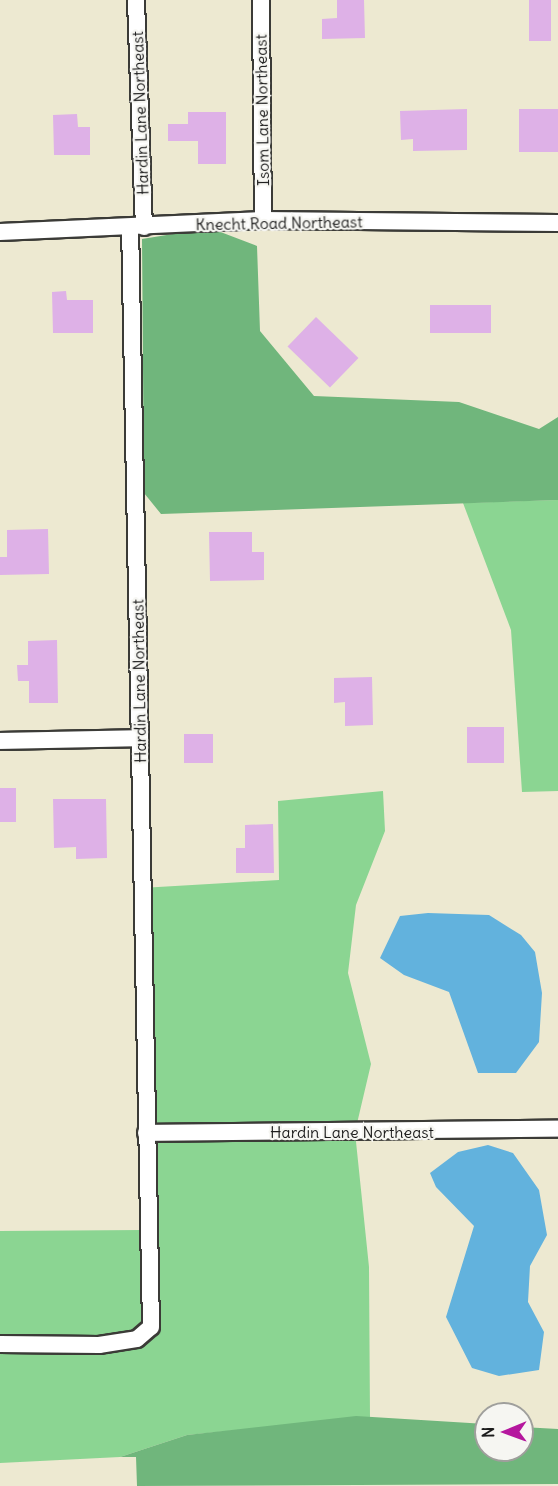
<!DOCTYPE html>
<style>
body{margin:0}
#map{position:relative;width:558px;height:1486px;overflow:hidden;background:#ede9d1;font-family:Delius,sans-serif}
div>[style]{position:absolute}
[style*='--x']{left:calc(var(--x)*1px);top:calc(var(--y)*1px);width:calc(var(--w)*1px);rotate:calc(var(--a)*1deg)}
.green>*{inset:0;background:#8bd592}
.forest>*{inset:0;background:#70b67c}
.water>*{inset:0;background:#62b2dd}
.building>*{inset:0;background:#deb1e7;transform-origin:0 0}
.roads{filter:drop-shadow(2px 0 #3b3b37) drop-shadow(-2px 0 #3b3b37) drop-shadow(0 2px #3b3b37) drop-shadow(0 -2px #3b3b37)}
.minor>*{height:16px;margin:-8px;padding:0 8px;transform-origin:8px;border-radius:8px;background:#fff}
span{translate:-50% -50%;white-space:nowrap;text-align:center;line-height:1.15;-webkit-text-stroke:4.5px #f6f6f2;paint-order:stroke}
.street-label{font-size:16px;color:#1c1c1c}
.north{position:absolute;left:474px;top:1402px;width:60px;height:60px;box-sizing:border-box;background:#f6f6f2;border:2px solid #9f9f9c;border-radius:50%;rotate:269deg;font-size:16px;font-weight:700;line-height:24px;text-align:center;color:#1c1c1c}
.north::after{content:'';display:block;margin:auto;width:21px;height:27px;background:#b5179e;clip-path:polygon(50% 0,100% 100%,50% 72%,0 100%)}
</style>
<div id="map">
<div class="green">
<div style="clip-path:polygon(558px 500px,558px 791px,522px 792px,511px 630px,463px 503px)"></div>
<div style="clip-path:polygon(383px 791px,385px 831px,356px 905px,348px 973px,371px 1064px,355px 1132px,369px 1267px,370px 1417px,187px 1435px,120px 1457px,0 1463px,0 1231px,142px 1230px,141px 888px,279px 880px,278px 801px)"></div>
</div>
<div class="forest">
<div style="clip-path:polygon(210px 228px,257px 246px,260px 331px,314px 396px,459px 402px,539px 429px,558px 417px,558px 500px,161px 514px,144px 493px,142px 239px)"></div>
<div style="clip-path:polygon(356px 1416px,486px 1424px,486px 1450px,522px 1450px,522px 1427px,558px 1429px,558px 1484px,137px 1486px,136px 1457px,120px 1457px,187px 1435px)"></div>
</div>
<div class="water">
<div style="clip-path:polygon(428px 913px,489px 915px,521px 935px,535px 952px,542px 993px,539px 1042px,516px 1073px,478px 1073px,449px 992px,404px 975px,380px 958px,400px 916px)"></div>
<div style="clip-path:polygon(488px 1145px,513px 1153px,539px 1190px,547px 1235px,530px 1266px,528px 1302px,544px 1332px,539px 1370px,499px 1376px,472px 1368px,446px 1317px,474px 1226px,436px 1187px,430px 1173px,458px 1152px)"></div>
</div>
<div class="building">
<div style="clip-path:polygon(337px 0,364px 0,365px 38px,322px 39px,322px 19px,337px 18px)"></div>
<div style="left:529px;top:0;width:22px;height:41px"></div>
<div style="clip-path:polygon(467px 109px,467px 150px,413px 151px,413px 139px,401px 140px,400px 111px)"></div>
<div style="left:519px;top:109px;width:39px;height:43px"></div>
<div style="clip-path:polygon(188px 112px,226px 112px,226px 164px,198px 164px,198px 141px,168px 141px,168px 124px,188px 124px)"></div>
<div style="clip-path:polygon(77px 114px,78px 127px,90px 127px,90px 155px,54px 155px,53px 115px)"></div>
<div style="clip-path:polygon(66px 291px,67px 300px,93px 300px,93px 333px,53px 333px,52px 292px)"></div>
<div style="left:491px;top:305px;width:28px;height:61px;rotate:90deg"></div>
<div style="left:316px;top:317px;width:59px;height:41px;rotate:44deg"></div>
<div style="clip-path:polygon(48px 529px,49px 574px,0 575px,0 557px,7px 557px,7px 530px)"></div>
<div style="clip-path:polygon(209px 532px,252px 532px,252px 552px,264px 552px,264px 580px,210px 581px)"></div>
<div style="clip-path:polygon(57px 640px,58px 703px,29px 703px,29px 681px,18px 681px,17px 665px,28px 665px,28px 641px)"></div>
<div style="clip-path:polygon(372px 677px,373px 725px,345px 726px,345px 702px,334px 703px,334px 678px)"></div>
<div style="left:504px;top:727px;width:36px;height:37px;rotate:90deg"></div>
<div style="left:213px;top:734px;width:29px;height:29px;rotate:90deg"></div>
<div style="left:0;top:788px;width:16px;height:34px"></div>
<div style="clip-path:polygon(53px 799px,106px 799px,107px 858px,76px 859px,76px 847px,54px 848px)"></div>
<div style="clip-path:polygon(273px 824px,274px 873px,236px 873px,236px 848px,245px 848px,245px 825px)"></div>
</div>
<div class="roads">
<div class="minor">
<div style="--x:136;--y:0;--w:227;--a:88"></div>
<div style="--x:261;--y:0;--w:220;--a:89.5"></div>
<div style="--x:0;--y:232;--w:263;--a:-2.6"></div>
<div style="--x:263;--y:220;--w:295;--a:0.6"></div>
<div style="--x:0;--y:741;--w:140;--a:-1.2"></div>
<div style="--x:146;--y:1133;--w:412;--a:-0.6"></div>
<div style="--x:0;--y:1344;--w:99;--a:0.6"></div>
<div style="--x:99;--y:1345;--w:38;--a:-9"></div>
<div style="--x:137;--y:1339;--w:18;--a:-41"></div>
<div style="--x:151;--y:1327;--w:1099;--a:-91.09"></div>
</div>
</div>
<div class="street-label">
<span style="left:262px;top:110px;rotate:-91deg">Isom Lane Northeast</span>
<span style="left:140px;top:113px;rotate:-92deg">Hardin Lane Northeast</span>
<span style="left:279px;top:223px;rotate:-1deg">Knecht Road Northeast</span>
<span style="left:139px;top:681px;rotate:-91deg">Hardin Lane Northeast</span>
<span style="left:352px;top:1132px">Hardin Lane Northeast</span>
</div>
<div class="north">N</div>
</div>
